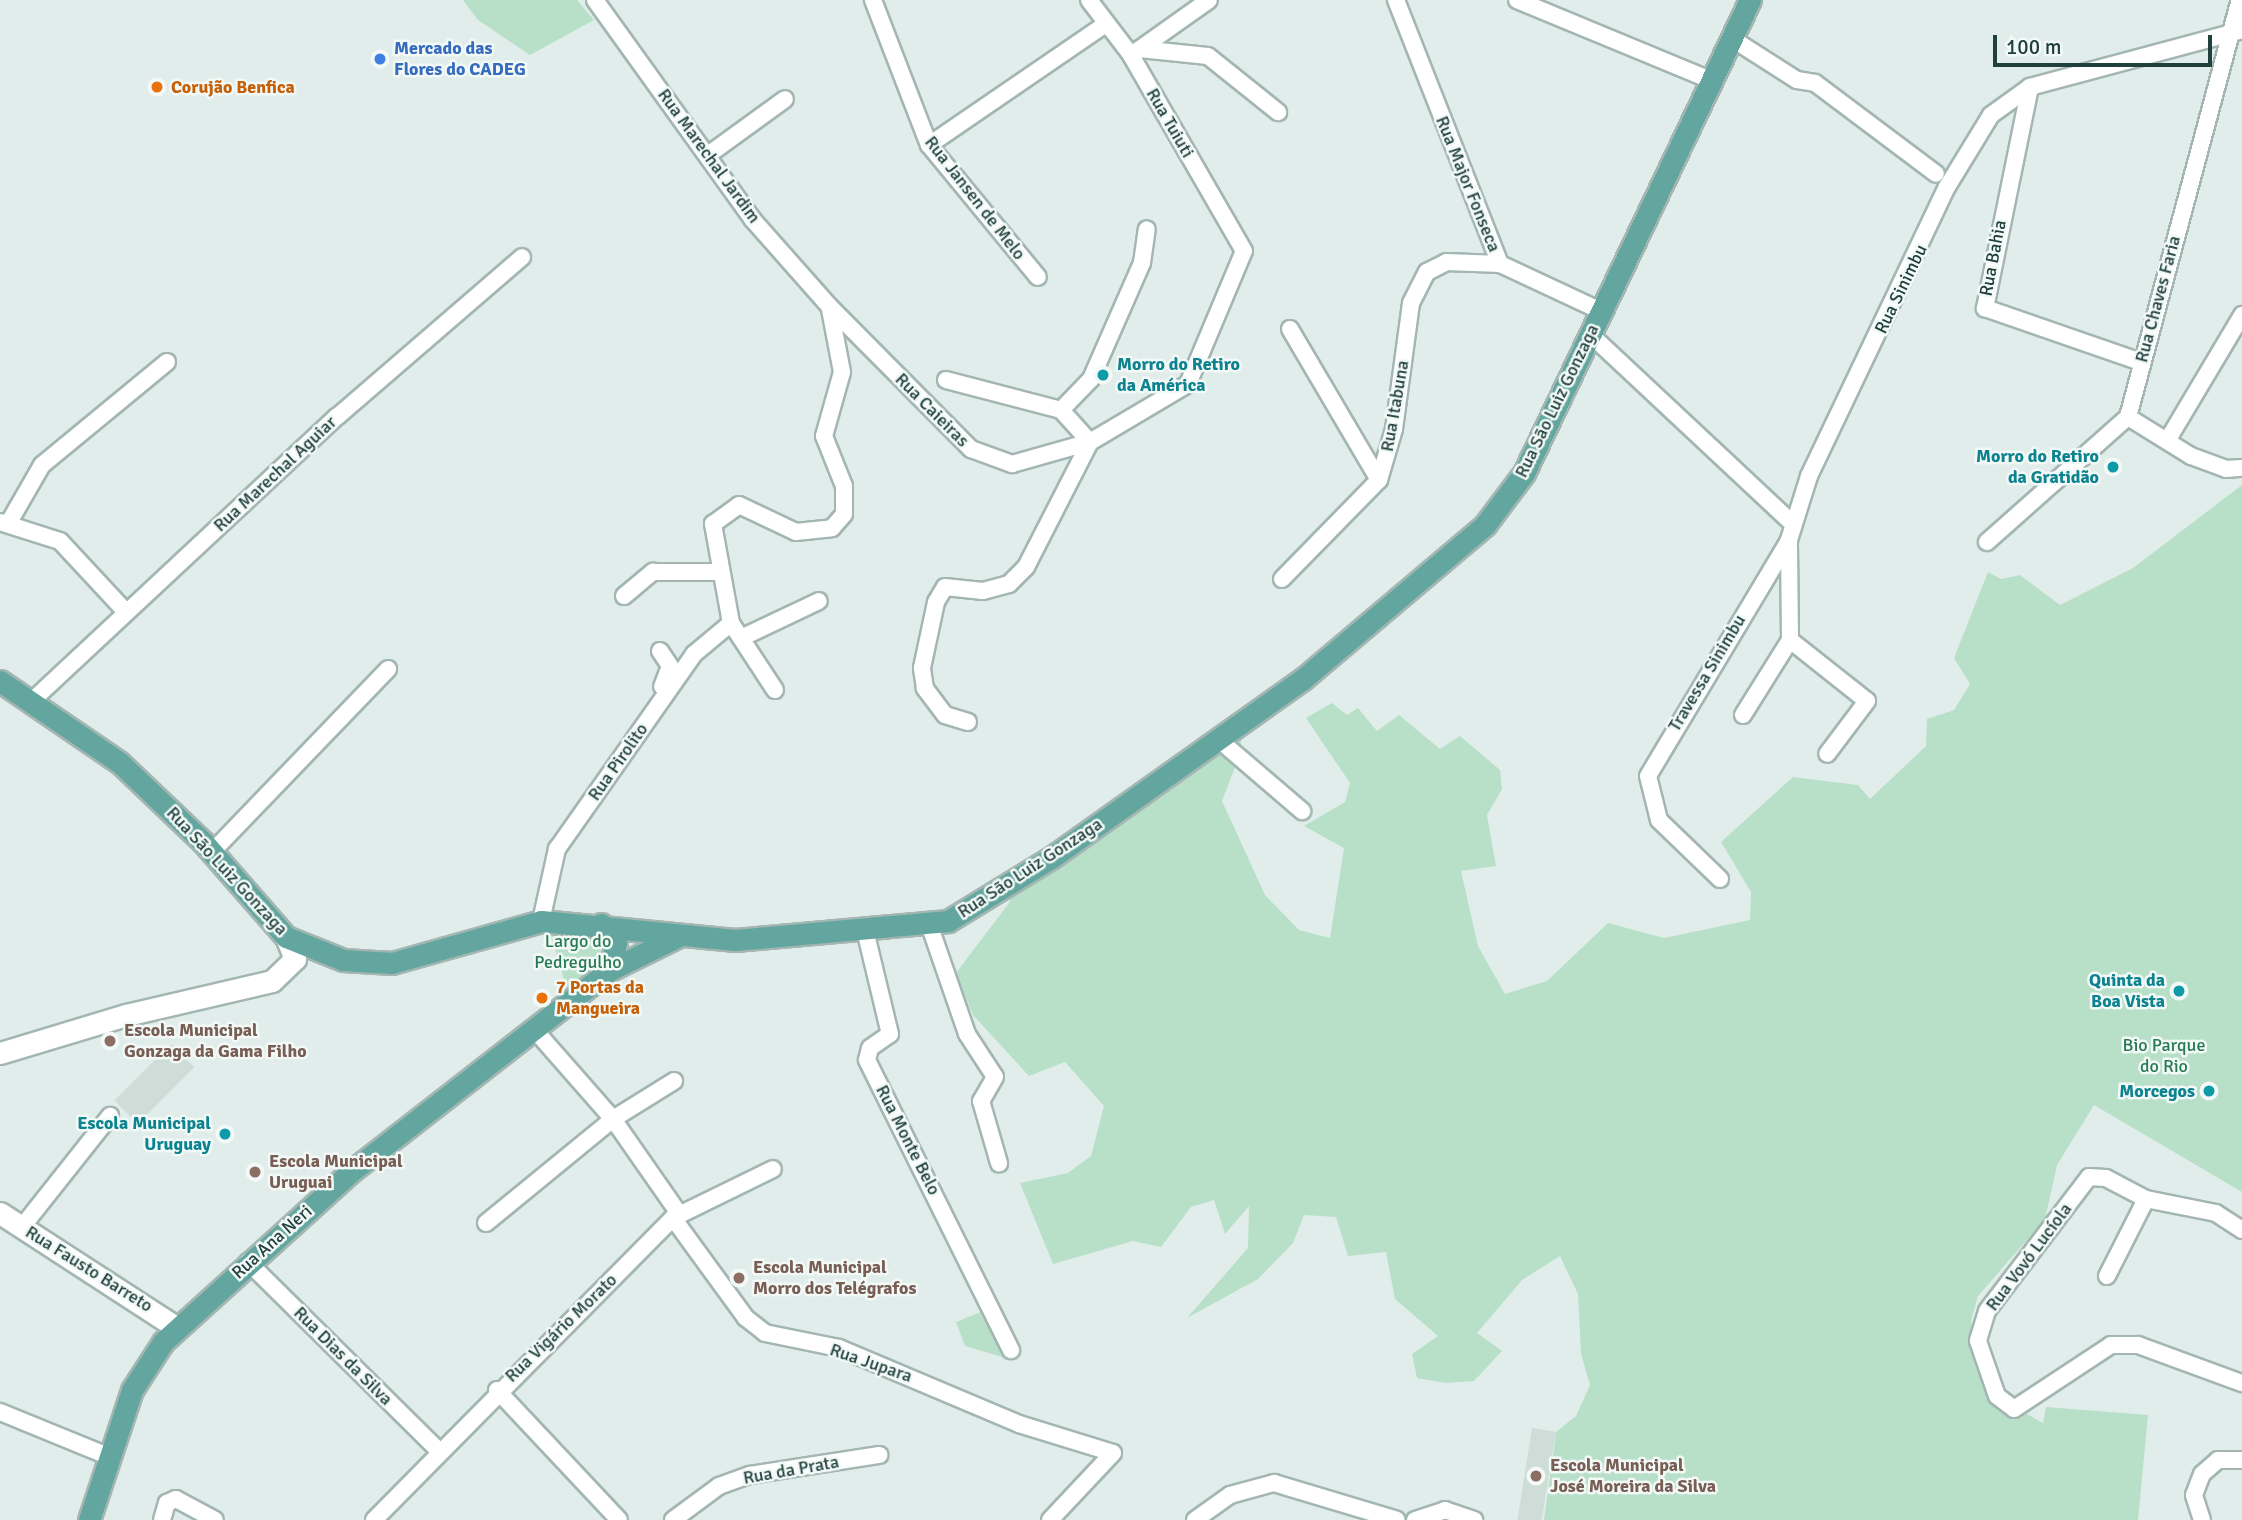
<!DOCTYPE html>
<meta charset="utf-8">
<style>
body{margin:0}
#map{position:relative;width:2242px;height:1520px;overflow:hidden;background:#e1edea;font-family:Signika,sans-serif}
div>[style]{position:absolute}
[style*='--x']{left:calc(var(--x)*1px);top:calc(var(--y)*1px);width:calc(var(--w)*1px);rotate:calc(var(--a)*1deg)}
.built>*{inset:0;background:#cfddd9;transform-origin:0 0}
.green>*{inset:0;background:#b8e0c9}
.roads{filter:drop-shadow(2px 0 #a3b6b2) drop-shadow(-2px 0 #a3b6b2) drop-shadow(0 2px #a3b6b2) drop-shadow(0 -2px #a3b6b2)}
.street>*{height:16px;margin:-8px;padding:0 8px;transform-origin:8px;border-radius:8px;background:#fff}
.secondary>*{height:21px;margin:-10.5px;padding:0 10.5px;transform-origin:10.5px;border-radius:10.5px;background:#fff}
.primary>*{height:21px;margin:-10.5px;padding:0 10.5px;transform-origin:10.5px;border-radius:10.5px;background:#62a69f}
.dots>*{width:19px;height:19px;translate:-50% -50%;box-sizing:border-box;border:4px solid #f2f9f7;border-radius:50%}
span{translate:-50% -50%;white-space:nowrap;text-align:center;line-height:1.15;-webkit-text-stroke:5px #f2f9f7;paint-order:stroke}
.shop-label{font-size:18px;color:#366cbe;font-weight:700}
.left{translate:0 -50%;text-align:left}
.food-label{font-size:18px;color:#c56008;font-weight:700}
.street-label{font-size:18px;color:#20403c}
.culture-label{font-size:18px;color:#0d838f;font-weight:700}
.right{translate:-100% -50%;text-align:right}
.park-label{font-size:18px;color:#267a53}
.education-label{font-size:18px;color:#785e54;font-weight:700}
.scale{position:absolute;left:1993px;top:35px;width:219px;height:32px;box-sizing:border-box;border:4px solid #20403c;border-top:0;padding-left:9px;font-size:21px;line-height:24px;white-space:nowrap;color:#20403c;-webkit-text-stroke:5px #f2f9f7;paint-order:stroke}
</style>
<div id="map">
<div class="built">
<div style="left:171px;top:1044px;width:33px;height:80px;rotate:45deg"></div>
<div style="left:1532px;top:1428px;width:24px;height:93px;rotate:9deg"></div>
</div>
<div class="green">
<div style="clip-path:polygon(463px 0,577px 0,594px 20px,530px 55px,478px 20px)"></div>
<div style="clip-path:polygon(2242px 485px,2242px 1192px,2094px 1105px,2057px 1165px,2045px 1219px,1978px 1296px,1971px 1321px,1979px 1370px,2012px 1406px,2043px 1423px,2046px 1407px,2148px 1415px,2138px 1520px,1544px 1520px,1556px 1432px,1576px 1416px,1590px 1385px,1581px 1354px,1578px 1294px,1560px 1256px,1522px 1280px,1477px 1333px,1502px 1351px,1474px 1381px,1446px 1383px,1417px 1378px,1412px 1354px,1438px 1336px,1395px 1299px,1386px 1252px,1348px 1256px,1336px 1217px,1304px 1215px,1293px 1243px,1258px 1279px,1187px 1318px,1248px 1248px,1249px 1206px,1225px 1234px,1214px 1200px,1191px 1207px,1161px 1247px,1133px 1241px,1053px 1264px,1020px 1183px,1068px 1173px,1091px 1156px,1104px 1106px,1065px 1062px,1029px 1076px,973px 1015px,956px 973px,1009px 903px,1019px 873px,1228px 736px,1241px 740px,1241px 752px,1222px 801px,1265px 895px,1299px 930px,1330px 938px,1344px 848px,1304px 826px,1345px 802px,1350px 783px,1306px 718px,1332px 703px,1347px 715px,1358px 708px,1377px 731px,1399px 715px,1440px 749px,1460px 736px,1500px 770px,1502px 789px,1487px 815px,1496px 866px,1461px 871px,1478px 946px,1505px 994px,1547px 981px,1608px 923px,1664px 938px,1750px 920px,1751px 892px,1721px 842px,1793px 777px,1858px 785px,1870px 799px,1926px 746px,1927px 719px,1954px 710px,1970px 684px,1954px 658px,1988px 572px,2001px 579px,2020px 575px,2060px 605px,2133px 568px)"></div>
<div style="clip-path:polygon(548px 926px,607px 935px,608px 957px,567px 989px)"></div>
<div style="clip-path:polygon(983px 1311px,1001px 1339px,1009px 1359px,965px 1346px,956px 1322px)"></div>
</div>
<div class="roads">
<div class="street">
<div style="--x:595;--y:0;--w:271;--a:54.3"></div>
<div style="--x:753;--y:220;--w:115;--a:48.5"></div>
<div style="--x:829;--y:306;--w:202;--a:45.2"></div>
<div style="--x:971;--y:449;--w:44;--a:20.1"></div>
<div style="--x:1012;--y:464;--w:81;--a:-15.8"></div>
<div style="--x:1090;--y:442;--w:114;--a:-30.6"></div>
<div style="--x:1188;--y:384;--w:144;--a:-67.2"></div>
<div style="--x:1244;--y:251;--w:226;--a:-120"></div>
<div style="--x:1131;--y:55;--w:69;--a:-127.4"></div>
<div style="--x:873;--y:0;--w:155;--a:68.9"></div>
<div style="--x:929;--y:145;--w:171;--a:50.5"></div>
<div style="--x:1396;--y:0;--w:284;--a:68.5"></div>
<div style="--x:1500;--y:264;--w:111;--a:25"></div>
<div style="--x:1517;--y:0;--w:209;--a:22.5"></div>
<div style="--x:1731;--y:38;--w:78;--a:32.5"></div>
<div style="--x:1797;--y:80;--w:18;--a:9"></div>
<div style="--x:1815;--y:83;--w:151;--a:36.9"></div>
<div style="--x:1140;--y:49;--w:68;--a:5.9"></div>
<div style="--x:1208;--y:56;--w:90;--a:38.7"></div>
<div style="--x:1137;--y:51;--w:88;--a:-35.3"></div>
<div style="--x:2030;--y:87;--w:226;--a:101.5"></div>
<div style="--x:1985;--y:308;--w:165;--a:19.1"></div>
<div style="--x:929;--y:145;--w:212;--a:-34.4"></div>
<div style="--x:708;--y:155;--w:95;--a:-36"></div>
<div style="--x:1290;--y:329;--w:175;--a:59.5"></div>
<div style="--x:1590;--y:334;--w:275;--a:43.1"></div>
<div style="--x:946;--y:380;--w:119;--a:14.6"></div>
<div style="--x:2128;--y:417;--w:74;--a:31.8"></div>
<div style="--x:2191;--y:456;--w:37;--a:20"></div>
<div style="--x:2226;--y:469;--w:16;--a:-4"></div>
<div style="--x:2167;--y:441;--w:147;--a:-59.2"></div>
<div style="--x:0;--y:522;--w:63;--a:17.6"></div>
<div style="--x:60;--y:541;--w:97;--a:47.1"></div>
<div style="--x:8;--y:524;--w:68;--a:-60"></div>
<div style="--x:42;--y:465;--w:162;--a:-39.5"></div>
<div style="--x:1987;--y:542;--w:188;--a:-41.6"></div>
<div style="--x:2128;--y:417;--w:432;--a:-75"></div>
<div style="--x:1282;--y:579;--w:139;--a:-45.6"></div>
<div style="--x:1379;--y:480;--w:53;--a:-73.6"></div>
<div style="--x:1394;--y:429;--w:127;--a:-82.3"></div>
<div style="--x:1411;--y:303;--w:35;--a:-63"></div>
<div style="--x:1427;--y:272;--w:22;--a:-27"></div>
<div style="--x:1447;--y:262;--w:53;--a:2.2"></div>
<div style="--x:624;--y:596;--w:38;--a:-40"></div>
<div style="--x:653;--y:572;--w:68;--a:0"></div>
<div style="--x:741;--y:638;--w:86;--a:-25.4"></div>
<div style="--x:1790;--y:640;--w:98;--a:38.4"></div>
<div style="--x:1867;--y:701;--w:66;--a:127"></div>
<div style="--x:660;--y:651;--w:18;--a:56"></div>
<div style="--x:670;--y:666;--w:22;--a:111"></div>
<div style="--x:775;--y:690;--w:80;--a:-123.3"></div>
<div style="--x:731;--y:623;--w:101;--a:-100.3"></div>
<div style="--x:713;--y:524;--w:32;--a:-36"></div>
<div style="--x:739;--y:505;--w:63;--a:25.3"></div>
<div style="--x:796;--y:532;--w:36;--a:-6"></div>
<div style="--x:832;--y:528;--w:18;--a:-49"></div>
<div style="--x:844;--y:514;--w:28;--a:-90"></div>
<div style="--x:844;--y:486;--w:54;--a:-111.8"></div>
<div style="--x:824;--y:436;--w:66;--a:-74.3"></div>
<div style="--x:842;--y:372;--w:64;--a:-100.8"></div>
<div style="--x:34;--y:699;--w:415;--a:-43"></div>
<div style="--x:338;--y:416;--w:243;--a:-40.8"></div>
<div style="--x:1743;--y:715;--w:89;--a:-57.9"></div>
<div style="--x:1790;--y:640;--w:100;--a:-90.6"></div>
<div style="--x:1789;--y:540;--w:67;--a:-72.6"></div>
<div style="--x:1809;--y:476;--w:320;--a:-64.5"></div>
<div style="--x:1947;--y:187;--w:84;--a:-58.6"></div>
<div style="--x:1991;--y:115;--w:48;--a:-35.7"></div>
<div style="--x:2030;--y:87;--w:220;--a:-15"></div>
<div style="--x:968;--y:722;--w:24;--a:-163"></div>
<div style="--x:945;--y:715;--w:34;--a:-127"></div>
<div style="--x:925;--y:688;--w:20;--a:-99"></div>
<div style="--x:922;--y:668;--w:67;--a:-78"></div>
<div style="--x:936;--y:602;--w:17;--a:-59"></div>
<div style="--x:945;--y:587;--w:38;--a:6"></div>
<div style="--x:983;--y:591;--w:27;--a:-15"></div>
<div style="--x:1009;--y:584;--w:24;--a:-45"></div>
<div style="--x:1026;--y:567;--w:140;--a:-62.9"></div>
<div style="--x:1090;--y:442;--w:43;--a:-132.2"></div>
<div style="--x:1061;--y:410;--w:43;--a:-45.9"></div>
<div style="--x:1091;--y:379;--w:127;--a:-66.3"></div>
<div style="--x:1142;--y:263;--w:34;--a:-82"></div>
<div style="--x:1218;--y:739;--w:111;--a:40.6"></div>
<div style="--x:212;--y:852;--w:254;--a:-46.1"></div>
<div style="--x:1720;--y:879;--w:85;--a:-136"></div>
<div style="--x:1659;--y:820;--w:45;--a:-104"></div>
<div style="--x:1648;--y:776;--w:275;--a:-59.1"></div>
<div style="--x:541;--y:921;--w:74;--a:-77.5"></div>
<div style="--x:557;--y:849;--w:238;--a:-54.9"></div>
<div style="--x:694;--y:654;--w:48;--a:-40"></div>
<div style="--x:929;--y:924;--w:116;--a:70.9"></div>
<div style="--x:967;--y:1034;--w:51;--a:56.9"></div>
<div style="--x:995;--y:1077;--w:28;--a:120"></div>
<div style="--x:981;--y:1101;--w:65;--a:73.8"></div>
<div style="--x:865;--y:930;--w:107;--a:76.5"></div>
<div style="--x:890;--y:1034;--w:24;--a:145"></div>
<div style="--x:870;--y:1048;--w:12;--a:104"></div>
<div style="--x:867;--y:1060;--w:324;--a:63.6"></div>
<div style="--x:533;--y:1028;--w:121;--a:48.7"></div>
<div style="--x:613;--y:1119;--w:117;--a:55.1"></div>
<div style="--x:673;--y:1218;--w:124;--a:53.9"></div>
<div style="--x:746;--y:1318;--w:24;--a:38"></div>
<div style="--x:765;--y:1333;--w:76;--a:11.5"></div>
<div style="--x:839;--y:1348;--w:195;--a:22.9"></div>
<div style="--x:1019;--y:1424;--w:98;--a:17.1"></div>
<div style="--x:1113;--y:1453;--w:92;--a:133.2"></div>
<div style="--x:486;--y:1223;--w:164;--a:-39.3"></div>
<div style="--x:613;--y:1119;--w:72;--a:-31.9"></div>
<div style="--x:22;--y:1227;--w:142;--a:-51.6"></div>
<div style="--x:2242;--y:1230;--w:31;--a:-147"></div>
<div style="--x:2216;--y:1213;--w:71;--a:-168.7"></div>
<div style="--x:2146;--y:1199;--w:45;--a:-152.3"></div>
<div style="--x:2106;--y:1178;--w:17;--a:-177"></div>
<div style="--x:2089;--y:1177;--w:168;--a:127.3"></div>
<div style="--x:1987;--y:1311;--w:31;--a:107"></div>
<div style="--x:1978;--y:1341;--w:58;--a:70.9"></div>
<div style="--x:1997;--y:1396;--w:21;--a:37"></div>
<div style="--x:2014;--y:1409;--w:116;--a:-33.4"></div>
<div style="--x:2111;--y:1345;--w:27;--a:0"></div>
<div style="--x:2138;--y:1345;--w:111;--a:20.1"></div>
<div style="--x:248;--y:1262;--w:267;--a:44.7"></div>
<div style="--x:2107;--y:1276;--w:86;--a:-63.1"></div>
<div style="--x:497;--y:1390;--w:178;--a:46.8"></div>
<div style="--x:0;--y:1412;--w:117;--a:22.2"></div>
<div style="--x:162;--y:1520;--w:18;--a:-74"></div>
<div style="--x:167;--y:1503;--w:10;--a:-24"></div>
<div style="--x:176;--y:1499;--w:44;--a:28.3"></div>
<div style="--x:374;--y:1520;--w:425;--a:-45.3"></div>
<div style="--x:673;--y:1218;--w:111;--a:-26.1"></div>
<div style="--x:673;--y:1520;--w:57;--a:-36.5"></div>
<div style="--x:719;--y:1486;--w:33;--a:-20"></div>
<div style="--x:750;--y:1475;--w:131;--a:-8.8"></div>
<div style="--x:1195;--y:1520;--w:43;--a:-35.5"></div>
<div style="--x:1230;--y:1495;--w:46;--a:-15.3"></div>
<div style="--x:1274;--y:1483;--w:128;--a:16.7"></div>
<div style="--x:1415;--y:1520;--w:32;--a:-18"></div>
<div style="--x:1445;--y:1510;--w:31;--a:19"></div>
<div style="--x:2202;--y:1520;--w:26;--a:-108"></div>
<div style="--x:2194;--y:1495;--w:22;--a:-69"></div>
<div style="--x:2202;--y:1474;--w:21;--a:-41"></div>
<div style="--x:2218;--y:1460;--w:24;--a:0"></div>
</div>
<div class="secondary">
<div style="--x:0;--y:1053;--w:132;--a:-16.8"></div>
<div style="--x:126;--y:1015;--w:150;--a:-13.1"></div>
<div style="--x:272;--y:981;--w:32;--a:-44"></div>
<div style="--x:295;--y:959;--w:24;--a:-112"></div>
<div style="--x:0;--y:1213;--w:211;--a:33"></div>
</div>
<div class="primary">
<div style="--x:0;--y:681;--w:145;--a:34.3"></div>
<div style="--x:120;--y:763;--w:115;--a:43.6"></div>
<div style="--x:203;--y:842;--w:126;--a:48.9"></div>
<div style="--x:286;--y:937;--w:61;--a:22"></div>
<div style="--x:343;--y:960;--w:49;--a:3.5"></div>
<div style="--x:392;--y:963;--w:155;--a:-15.7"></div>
<div style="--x:541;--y:921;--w:195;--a:5.6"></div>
<div style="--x:735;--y:940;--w:214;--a:-5.1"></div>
<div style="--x:948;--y:921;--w:121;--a:-31.5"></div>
<div style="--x:1051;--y:858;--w:309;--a:-35.4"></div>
<div style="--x:1303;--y:679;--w:238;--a:-40.2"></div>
<div style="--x:1485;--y:525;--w:65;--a:-53.1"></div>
<div style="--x:1524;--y:473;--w:524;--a:-64.46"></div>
<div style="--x:601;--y:924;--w:24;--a:52"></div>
<div style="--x:616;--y:943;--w:28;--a:103"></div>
<div style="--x:89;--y:1520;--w:137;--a:-71.7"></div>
<div style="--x:132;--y:1390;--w:57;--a:-57.1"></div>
<div style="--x:163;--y:1342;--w:256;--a:-42.2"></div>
<div style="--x:353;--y:1170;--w:326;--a:-37.9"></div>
<div style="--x:610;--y:970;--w:77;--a:-26.2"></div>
</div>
</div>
<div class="dots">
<div style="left:380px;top:59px;background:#3f7fe0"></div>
<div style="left:157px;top:87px;background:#e8710a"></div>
<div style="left:1103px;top:375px;background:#0f9aa8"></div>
<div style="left:2113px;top:467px;background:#0f9aa8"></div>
<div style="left:2179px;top:991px;background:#0f9aa8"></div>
<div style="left:542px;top:998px;background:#e8710a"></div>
<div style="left:110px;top:1041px;background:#8d6e63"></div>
<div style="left:2209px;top:1091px;background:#0f9aa8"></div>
<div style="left:225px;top:1134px;background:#0f9aa8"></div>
<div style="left:255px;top:1172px;background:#8d6e63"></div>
<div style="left:739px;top:1278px;background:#8d6e63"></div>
<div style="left:1536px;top:1476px;background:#8d6e63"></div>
</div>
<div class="shop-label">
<span class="left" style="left:394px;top:59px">Mercado das<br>Flores do CADEG</span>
</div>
<div class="food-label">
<span class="left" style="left:171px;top:87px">Corujão Benfica</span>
<span class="left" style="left:556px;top:998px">7 Portas da<br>Mangueira</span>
</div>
<div class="street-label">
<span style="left:1170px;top:123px;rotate:60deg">Rua Tuiuti</span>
<span style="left:709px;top:156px;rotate:54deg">Rua Marechal Jardim</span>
<span style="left:1468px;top:184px;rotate:68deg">Rua Major Fonseca</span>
<span style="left:975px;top:198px;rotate:52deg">Rua Jansen de Melo</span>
<span style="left:1993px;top:258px;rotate:-79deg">Rua Bahia</span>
<span style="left:1901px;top:289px;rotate:-64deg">Rua Sinimbu</span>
<span style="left:2158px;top:299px;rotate:-75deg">Rua Chaves Faria</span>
<span style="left:1557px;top:401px;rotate:-64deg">Rua São Luiz Gonzaga</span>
<span style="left:1395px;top:406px;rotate:-80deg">Rua Itabuna</span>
<span style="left:932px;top:410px;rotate:45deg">Rua Caieiras</span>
<span style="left:275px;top:474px;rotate:-43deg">Rua Marechal Aguiar</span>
<span style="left:1707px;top:673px;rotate:-59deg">Travessa Sinimbu</span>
<span style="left:618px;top:762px;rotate:-55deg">Rua Pirolito</span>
<span style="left:1030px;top:868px;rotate:-33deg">Rua São Luiz Gonzaga</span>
<span style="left:227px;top:871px;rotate:47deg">Rua São Luiz Gonzaga</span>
<span style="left:908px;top:1140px;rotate:63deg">Rua Monte Belo</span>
<span style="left:272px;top:1242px;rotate:-42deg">Rua Ana Neri</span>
<span style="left:2029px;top:1257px;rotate:-53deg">Rua Vovó Lucíola</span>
<span style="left:89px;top:1269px;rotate:32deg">Rua Fausto Barreto</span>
<span style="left:561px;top:1328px;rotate:-44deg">Rua Vigário Morato</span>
<span style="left:343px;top:1356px;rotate:45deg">Rua Dias da Silva</span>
<span style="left:871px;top:1363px;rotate:19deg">Rua Jupara</span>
<span style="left:791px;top:1470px;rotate:-10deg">Rua da Prata</span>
</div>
<div class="culture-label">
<span class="left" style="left:1117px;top:375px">Morro do Retiro<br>da América</span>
<span class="right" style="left:2099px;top:467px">Morro do Retiro<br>da Gratidão</span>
<span class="right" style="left:2165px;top:991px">Quinta da<br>Boa Vista</span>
<span class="right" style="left:2195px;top:1091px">Morcegos</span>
<span class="right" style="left:211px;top:1134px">Escola Municipal<br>Uruguay</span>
</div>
<div class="park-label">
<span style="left:578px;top:952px">Largo do<br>Pedregulho</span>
<span style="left:2164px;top:1056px">Bio Parque<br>do Rio</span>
</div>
<div class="education-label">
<span class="left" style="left:124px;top:1041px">Escola Municipal<br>Gonzaga da Gama Filho</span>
<span class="left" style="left:269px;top:1172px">Escola Municipal<br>Uruguai</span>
<span class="left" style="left:753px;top:1278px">Escola Municipal<br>Morro dos Telégrafos</span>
<span class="left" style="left:1550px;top:1476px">Escola Municipal<br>José Moreira da Silva</span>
</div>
<div class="scale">100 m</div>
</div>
